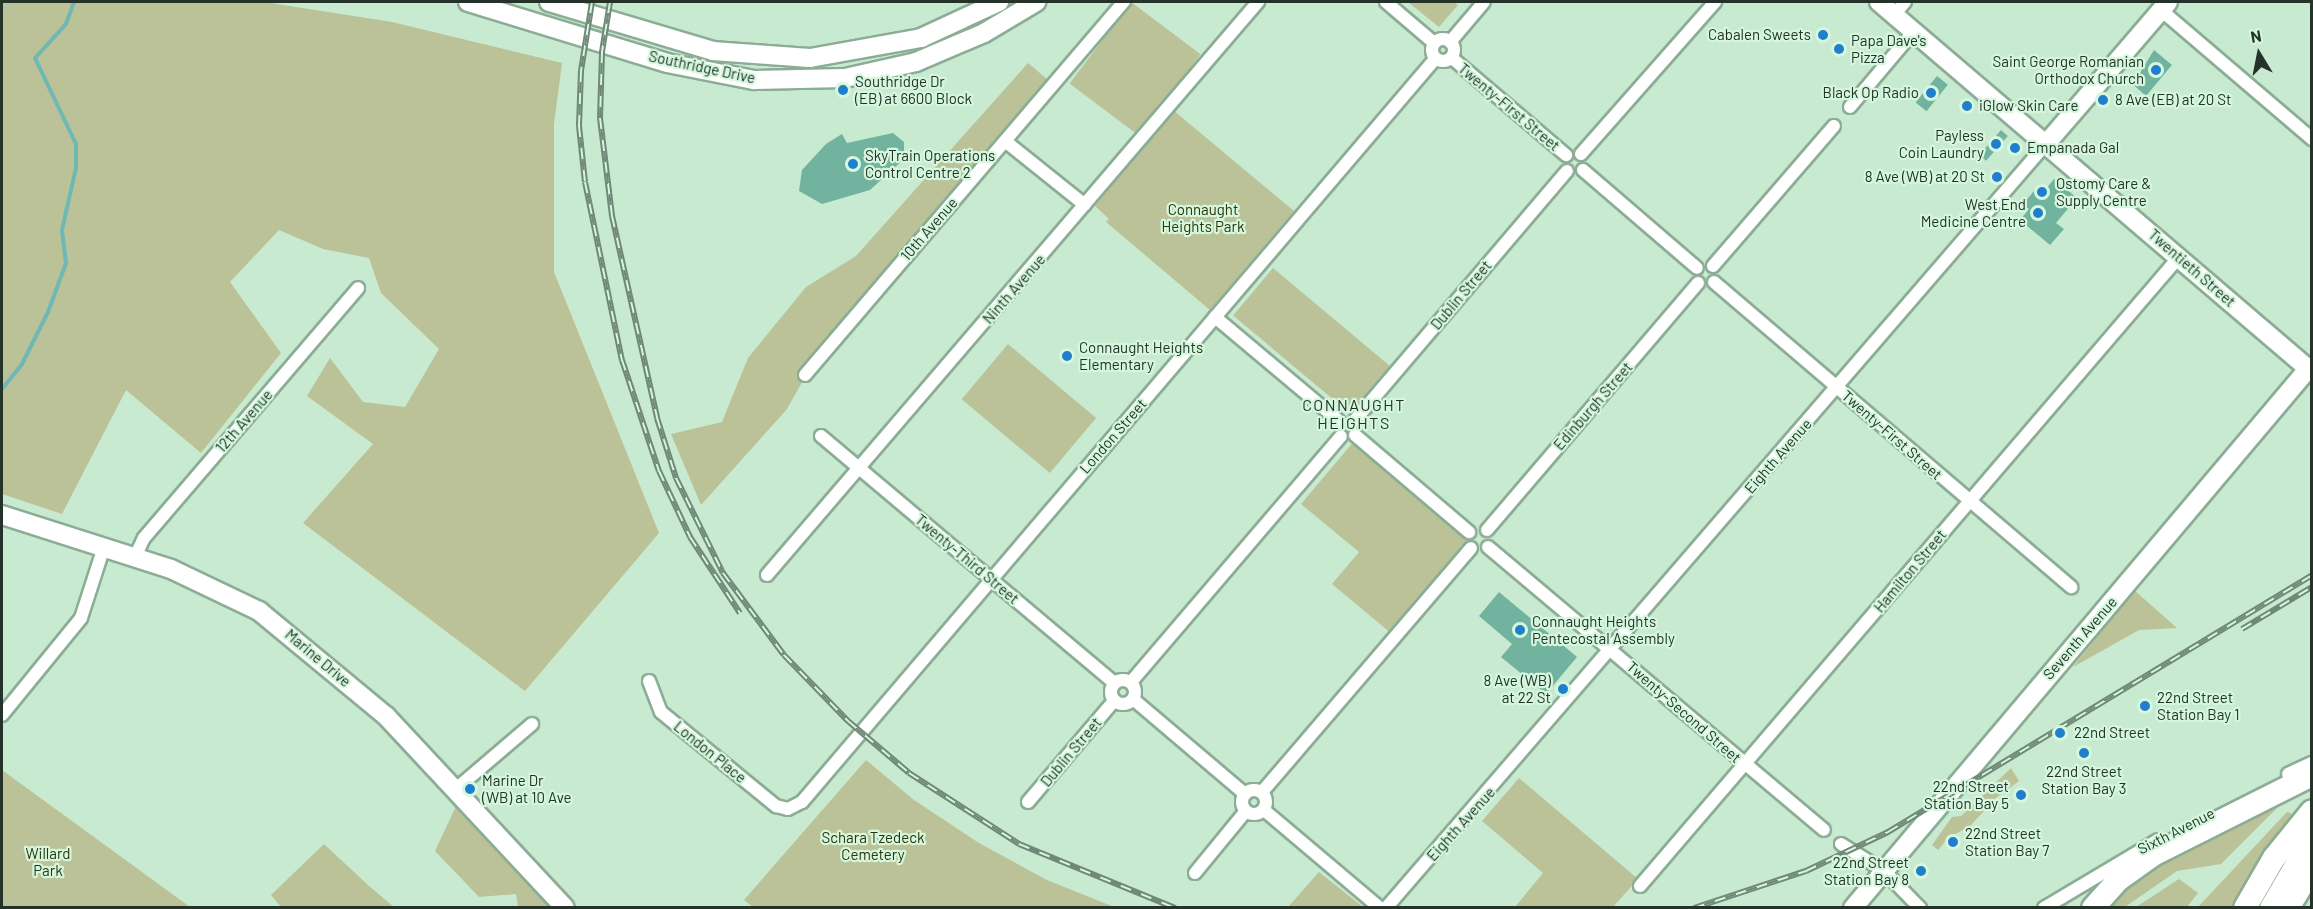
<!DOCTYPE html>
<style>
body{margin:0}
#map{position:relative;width:2313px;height:909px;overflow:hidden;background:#c7ead0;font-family:Barlow,sans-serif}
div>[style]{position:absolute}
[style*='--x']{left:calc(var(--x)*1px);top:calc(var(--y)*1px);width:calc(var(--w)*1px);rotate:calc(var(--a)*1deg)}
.green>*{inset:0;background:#bbc298;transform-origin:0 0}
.stream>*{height:4px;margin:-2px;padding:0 2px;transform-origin:2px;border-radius:2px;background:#6fb8b4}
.building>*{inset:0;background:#72b39f;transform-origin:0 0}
.roads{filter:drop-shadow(2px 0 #8cad95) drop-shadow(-2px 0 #8cad95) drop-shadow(0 2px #8cad95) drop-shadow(0 -2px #8cad95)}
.street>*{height:12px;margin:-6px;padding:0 6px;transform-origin:6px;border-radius:6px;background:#fff}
.street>.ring{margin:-6px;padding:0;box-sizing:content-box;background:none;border:12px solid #fff;border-radius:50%}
.secondary>*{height:18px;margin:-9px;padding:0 9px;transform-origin:9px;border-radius:9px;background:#fff}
.primary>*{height:20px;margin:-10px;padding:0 10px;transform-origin:10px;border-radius:10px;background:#fff}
.highway>*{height:22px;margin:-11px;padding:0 11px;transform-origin:11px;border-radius:11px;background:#fff}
.rail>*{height:6px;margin-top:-3px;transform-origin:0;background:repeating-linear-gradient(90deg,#d4f7dd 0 11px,#708877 0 22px);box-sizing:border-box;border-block:2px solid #708877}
.dots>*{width:16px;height:16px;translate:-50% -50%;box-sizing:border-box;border:3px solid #d4f7dd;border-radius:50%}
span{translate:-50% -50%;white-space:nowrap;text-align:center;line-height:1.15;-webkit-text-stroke:4.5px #d4f7dd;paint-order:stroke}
.poi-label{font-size:15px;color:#253229}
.right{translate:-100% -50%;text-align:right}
.left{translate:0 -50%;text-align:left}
.street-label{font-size:15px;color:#253229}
.park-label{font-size:15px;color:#2f3408}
.neighbourhood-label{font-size:16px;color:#253229;letter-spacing:1.5px}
.frame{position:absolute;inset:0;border:3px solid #253229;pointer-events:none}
.north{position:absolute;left:2229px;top:24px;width:60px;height:60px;-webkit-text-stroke:4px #d4f7dd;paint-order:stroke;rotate:350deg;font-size:16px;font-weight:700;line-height:24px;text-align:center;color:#253229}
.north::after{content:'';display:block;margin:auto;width:21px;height:27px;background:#253229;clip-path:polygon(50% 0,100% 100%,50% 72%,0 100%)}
</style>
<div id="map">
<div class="green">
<div style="clip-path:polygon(2px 2px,264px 2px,392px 22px,562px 63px,554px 124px,554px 272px,659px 533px,525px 691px,303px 523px,373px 444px,307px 396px,330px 358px,363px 402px,405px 407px,439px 349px,381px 293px,369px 258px,323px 249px,279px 230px,230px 282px,281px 353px,201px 453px,126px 390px,62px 514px,2px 494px)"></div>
<div style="left:1131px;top:2px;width:87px;height:102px;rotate:37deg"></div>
<div style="clip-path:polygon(1408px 2px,1454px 2px,1458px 5px,1439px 27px)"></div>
<div style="clip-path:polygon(1028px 63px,1053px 84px,819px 352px,787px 409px,701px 505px,671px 434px,722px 422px,748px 358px,806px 287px,856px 256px)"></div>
<div style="clip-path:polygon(1173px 110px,1294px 211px,1210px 310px,1106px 222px,1109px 219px,1095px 206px)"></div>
<div style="left:1273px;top:268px;width:153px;height:62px;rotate:40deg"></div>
<div style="left:1008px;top:344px;width:115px;height:72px;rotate:40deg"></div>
<div style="clip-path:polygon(1355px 440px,1473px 539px,1392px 634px,1332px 584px,1359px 552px,1301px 504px)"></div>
<div style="clip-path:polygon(2134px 590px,2177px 628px,2139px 630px,2073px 667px)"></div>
<div style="clip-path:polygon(866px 760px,914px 800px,979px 843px,1047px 880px,1114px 907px,753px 907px,744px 900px)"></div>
<div style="clip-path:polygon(2011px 768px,2019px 781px,1985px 806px,1978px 800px)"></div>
<div style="clip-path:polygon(2px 770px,190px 907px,2px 907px)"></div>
<div style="clip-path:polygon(1519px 778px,1638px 879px,1613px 907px,1515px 907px,1543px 873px,1482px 821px)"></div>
<div style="clip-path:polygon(2283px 802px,2221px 864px,2177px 871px,2125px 907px,2104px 908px,2162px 862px)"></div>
<div style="clip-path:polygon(1975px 803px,1984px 811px,1970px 826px,1948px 838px,1938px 850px,1932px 845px,1952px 817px,1961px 816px)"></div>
<div style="clip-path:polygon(457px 804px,549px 907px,518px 907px,516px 894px,479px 897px,435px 851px)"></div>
<div style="clip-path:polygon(2287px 812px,2293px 814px,2291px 819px,2235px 907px,2197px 908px)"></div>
<div style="clip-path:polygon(324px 844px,369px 886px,394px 907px,281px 907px,271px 895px)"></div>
<div style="clip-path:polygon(1319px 872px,1363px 907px,1288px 907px)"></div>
<div style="clip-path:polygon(2179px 879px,2198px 893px,2187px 907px,2136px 907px)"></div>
</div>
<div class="stream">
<div style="--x:2;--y:389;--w:32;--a:-51"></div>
<div style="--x:22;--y:364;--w:58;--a:-63.4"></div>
<div style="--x:48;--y:312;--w:52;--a:-69.8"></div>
<div style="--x:66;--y:263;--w:33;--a:-97"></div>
<div style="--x:62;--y:230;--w:64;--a:-77.3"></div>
<div style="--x:76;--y:168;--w:24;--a:-90"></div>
<div style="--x:76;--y:144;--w:95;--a:-115.5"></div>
<div style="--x:35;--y:58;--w:46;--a:-47.6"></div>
<div style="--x:66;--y:24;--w:23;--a:-70"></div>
</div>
<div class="building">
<div style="clip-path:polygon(2154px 50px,2172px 65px,2146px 96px,2129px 81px,2138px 76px)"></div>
<div style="left:1937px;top:76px;width:14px;height:34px;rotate:39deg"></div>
<div style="left:2001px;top:130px;width:9px;height:33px;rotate:41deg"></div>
<div style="clip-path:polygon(893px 133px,904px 142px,904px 159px,870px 190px,822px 204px,799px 191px,802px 170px,826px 144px,842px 134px,847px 143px)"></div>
<div style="clip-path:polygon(2054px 179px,2077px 198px,2056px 223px,2064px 229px,2050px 245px,2020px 220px,2029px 209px,2023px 204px,2040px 184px,2046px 189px)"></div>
<div style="clip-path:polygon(1499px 592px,1577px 657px,1546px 694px,1501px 657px,1512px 644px,1479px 616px)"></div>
</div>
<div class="roads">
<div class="street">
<div style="--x:1386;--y:2;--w:63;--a:40.5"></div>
<div style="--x:2161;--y:10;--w:199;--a:40.5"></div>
<div style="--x:1894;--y:15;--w:17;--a:-50"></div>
<div class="ring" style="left:1432px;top:39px;width:10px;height:10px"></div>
<div style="--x:1450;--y:42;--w:52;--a:-49.6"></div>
<div style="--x:1452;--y:58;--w:150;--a:40.4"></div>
<div style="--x:1850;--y:107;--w:99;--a:-49.9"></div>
<div style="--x:1005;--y:141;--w:102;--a:38.7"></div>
<div style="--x:1581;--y:154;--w:203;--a:-48.6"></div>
<div style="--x:1583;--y:170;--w:150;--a:40.7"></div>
<div style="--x:1713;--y:266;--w:185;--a:-49.2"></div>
<div style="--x:1714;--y:282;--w:470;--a:40.5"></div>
<div style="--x:1215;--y:317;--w:162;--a:40"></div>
<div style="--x:805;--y:375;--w:491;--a:-49.5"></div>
<div style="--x:1355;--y:420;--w:327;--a:-49.6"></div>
<div style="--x:1355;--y:435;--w:150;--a:40.4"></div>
<div style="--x:821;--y:436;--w:383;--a:40.1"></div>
<div style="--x:1487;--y:530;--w:325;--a:-49.5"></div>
<div style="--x:1488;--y:547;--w:439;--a:40.1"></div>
<div style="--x:135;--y:557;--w:21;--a:-65"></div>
<div style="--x:144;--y:538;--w:329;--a:-49.4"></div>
<div style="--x:767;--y:575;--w:755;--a:-49.41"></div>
<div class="ring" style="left:1111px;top:680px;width:12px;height:12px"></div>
<div style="--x:649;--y:681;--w:33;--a:69"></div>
<div style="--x:661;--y:712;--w:149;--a:39.3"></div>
<div style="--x:776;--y:806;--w:12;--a:14"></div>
<div style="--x:788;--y:809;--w:16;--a:-27"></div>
<div style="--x:802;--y:802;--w:976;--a:-49.57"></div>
<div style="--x:1131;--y:682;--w:323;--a:-49.5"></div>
<div style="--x:1133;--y:699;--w:147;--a:40.3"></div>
<div style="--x:2;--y:715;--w:125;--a:-50.8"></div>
<div style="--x:81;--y:618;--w:75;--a:-72.1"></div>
<div style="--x:2288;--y:774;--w:26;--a:-25"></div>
<div style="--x:456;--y:789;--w:100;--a:-40.5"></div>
<div class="ring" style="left:1242px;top:790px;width:12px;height:12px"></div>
<div style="--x:1262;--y:792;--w:321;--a:-49.4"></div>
<div style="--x:1028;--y:802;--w:133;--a:-49.6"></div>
<div style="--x:1264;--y:810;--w:152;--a:40.2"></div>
<div style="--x:1841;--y:844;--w:51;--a:32.1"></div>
<div style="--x:1884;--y:871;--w:52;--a:45.8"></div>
<div style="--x:1195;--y:873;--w:80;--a:-50.6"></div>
<div style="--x:1640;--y:886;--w:828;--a:-49.41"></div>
<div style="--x:1386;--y:908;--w:1010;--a:-49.18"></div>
<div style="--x:2044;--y:908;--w:133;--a:-30.8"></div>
</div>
<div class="secondary">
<div style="--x:468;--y:2;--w:208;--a:17"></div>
<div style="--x:667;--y:63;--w:89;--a:11.1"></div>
<div style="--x:754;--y:80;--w:91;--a:-1.3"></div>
<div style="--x:845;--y:78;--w:73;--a:-12.7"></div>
<div style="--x:916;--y:62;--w:74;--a:-23.1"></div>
<div style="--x:984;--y:33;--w:61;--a:-30.8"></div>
<div style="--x:549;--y:2;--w:171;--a:16.6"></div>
<div style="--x:713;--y:51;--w:97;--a:4.1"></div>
<div style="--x:810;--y:58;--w:113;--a:-10.2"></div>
<div style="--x:921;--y:38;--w:86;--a:-24.8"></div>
<div style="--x:1879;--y:2;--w:570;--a:40.51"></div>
<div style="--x:2046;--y:144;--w:187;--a:-49.3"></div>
<div style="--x:2;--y:515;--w:177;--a:17.7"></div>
<div style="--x:171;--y:569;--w:98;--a:25.5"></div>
<div style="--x:259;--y:611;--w:165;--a:39.6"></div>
<div style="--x:386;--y:716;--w:262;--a:47"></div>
<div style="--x:1853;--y:908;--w:705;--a:-49.83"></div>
</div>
<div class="primary">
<div style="--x:2270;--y:908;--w:83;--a:-59.7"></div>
</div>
<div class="highway">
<div style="--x:2093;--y:908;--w:38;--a:-48"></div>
<div style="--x:2118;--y:880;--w:43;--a:-35.5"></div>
<div style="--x:2153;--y:855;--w:178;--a:-26.7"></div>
<div style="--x:2245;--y:908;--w:58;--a:-59.9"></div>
<div style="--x:2274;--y:858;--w:60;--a:-51"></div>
<div style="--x:2288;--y:908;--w:47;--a:-59"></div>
</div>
</div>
<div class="rail">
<div style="--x:592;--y:2;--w:70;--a:99.1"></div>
<div style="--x:581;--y:71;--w:55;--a:92.1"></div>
<div style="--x:579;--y:126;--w:56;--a:83.9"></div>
<div style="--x:585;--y:182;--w:182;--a:78.3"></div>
<div style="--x:622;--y:360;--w:117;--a:71.6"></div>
<div style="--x:659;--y:471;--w:73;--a:64.8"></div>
<div style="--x:690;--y:537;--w:91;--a:56.7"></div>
<div style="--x:610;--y:2;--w:51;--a:99.1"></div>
<div style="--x:602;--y:52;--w:66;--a:91.7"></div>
<div style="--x:600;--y:118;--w:99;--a:83"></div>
<div style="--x:612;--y:216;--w:207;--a:77.4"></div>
<div style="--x:657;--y:418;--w:63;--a:72.4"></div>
<div style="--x:676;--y:478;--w:106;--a:63.7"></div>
<div style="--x:723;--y:573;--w:102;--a:53.4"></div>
<div style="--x:784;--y:655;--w:92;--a:45.9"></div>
<div style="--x:848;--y:721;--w:80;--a:40.4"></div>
<div style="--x:909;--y:773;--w:131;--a:32.8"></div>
<div style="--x:1019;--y:844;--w:169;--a:22.3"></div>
<div style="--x:2242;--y:629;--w:82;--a:-31"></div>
<div style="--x:1694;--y:908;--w:118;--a:-18.3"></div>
<div style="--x:1806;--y:871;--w:91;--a:-25.4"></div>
<div style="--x:1888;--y:832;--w:496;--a:-31.2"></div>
</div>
<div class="dots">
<div style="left:1823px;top:35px;background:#207fcb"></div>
<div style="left:1839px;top:49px;background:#207fcb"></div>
<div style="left:2156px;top:70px;background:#207fcb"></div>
<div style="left:843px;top:90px;background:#207fcb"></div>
<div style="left:1931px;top:93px;background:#207fcb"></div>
<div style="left:2103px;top:100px;background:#207fcb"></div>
<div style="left:1967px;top:106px;background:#207fcb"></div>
<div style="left:1996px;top:144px;background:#207fcb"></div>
<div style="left:2015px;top:148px;background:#207fcb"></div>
<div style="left:853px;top:164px;background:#207fcb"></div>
<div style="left:1997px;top:177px;background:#207fcb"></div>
<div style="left:2042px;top:192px;background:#207fcb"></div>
<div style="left:2038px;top:213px;background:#207fcb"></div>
<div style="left:1067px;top:356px;background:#207fcb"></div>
<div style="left:1520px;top:630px;background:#207fcb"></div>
<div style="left:1563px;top:689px;background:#207fcb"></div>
<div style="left:2145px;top:706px;background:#207fcb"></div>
<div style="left:2060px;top:733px;background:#207fcb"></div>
<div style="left:2084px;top:753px;background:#207fcb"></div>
<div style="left:470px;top:789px;background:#207fcb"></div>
<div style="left:2021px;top:795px;background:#207fcb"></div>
<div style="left:1953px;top:842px;background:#207fcb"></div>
<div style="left:1921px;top:871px;background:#207fcb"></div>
</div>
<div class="poi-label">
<span class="right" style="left:1811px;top:35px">Cabalen Sweets</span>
<span class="left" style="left:1851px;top:49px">Papa Dave's<br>Pizza</span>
<span class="right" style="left:2144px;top:70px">Saint George Romanian<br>Orthodox Church</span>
<span class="left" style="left:855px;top:90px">Southridge Dr<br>(EB) at 6600 Block</span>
<span class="right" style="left:1919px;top:93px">Black Op Radio</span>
<span class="left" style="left:2115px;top:100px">8 Ave (EB) at 20 St</span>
<span class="left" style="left:1979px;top:106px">iGlow Skin Care</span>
<span class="right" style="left:1984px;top:144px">Payless<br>Coin Laundry</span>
<span class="left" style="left:2027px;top:148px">Empanada Gal</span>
<span class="left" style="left:865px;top:164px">SkyTrain Operations<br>Control Centre 2</span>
<span class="right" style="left:1985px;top:177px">8 Ave (WB) at 20 St</span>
<span class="left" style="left:2056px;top:192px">Ostomy Care &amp;<br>Supply Centre</span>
<span class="right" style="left:2026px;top:213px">West End<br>Medicine Centre</span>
<span class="left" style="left:1079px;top:356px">Connaught Heights<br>Elementary</span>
<span class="left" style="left:1532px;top:630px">Connaught Heights<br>Pentecostal Assembly</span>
<span class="right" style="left:1551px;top:689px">8 Ave (WB)<br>at 22 St</span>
<span class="left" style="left:2157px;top:706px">22nd Street<br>Station Bay 1</span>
<span class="left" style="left:2074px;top:733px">22nd Street</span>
<span style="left:2084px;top:780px">22nd Street<br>Station Bay 3</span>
<span class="left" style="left:482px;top:789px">Marine Dr<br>(WB) at 10 Ave</span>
<span class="right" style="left:2009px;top:795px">22nd Street<br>Station Bay 5</span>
<span class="left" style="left:1965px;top:842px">22nd Street<br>Station Bay 7</span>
<span class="right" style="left:1909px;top:871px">22nd Street<br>Station Bay 8</span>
</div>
<div class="street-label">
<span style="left:702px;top:67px;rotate:12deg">Southridge Drive</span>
<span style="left:1509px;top:107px;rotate:40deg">Twenty-First Street</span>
<span style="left:929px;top:229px;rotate:-49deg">10th Avenue</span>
<span style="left:2192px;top:268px;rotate:41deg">Twentieth Street</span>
<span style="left:1014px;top:289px;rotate:-49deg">Ninth Avenue</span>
<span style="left:1461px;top:295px;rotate:-50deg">Dublin Street</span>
<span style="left:1593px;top:406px;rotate:-49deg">Edinburgh Street</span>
<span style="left:244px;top:421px;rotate:-49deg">12th Avenue</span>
<span style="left:1892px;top:435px;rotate:41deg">Twenty-First Street</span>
<span style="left:1113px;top:436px;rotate:-49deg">London Street</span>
<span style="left:1778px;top:456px;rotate:-49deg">Eighth Avenue</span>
<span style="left:967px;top:559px;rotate:40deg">Twenty-Third Street</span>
<span style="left:1910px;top:571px;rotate:-50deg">Hamilton Street</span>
<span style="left:2080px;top:638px;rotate:-49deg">Seventh Avenue</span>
<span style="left:318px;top:658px;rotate:40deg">Marine Drive</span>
<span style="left:1684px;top:712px;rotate:41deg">Twenty-Second Street</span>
<span style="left:710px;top:752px;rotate:39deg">London Place</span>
<span style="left:1071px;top:752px;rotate:-50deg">Dublin Street</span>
<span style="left:1461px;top:824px;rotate:-48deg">Eighth Avenue</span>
<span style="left:2176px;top:831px;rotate:-27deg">Sixth Avenue</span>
</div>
<div class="park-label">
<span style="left:1203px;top:218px">Connaught<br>Heights Park</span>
<span style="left:873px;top:846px">Schara Tzedeck<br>Cemetery</span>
<span style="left:48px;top:862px">Willard<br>Park</span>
</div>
<div class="neighbourhood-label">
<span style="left:1354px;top:414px">CONNAUGHT<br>HEIGHTS</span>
</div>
<div class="frame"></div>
<div class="north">N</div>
</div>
